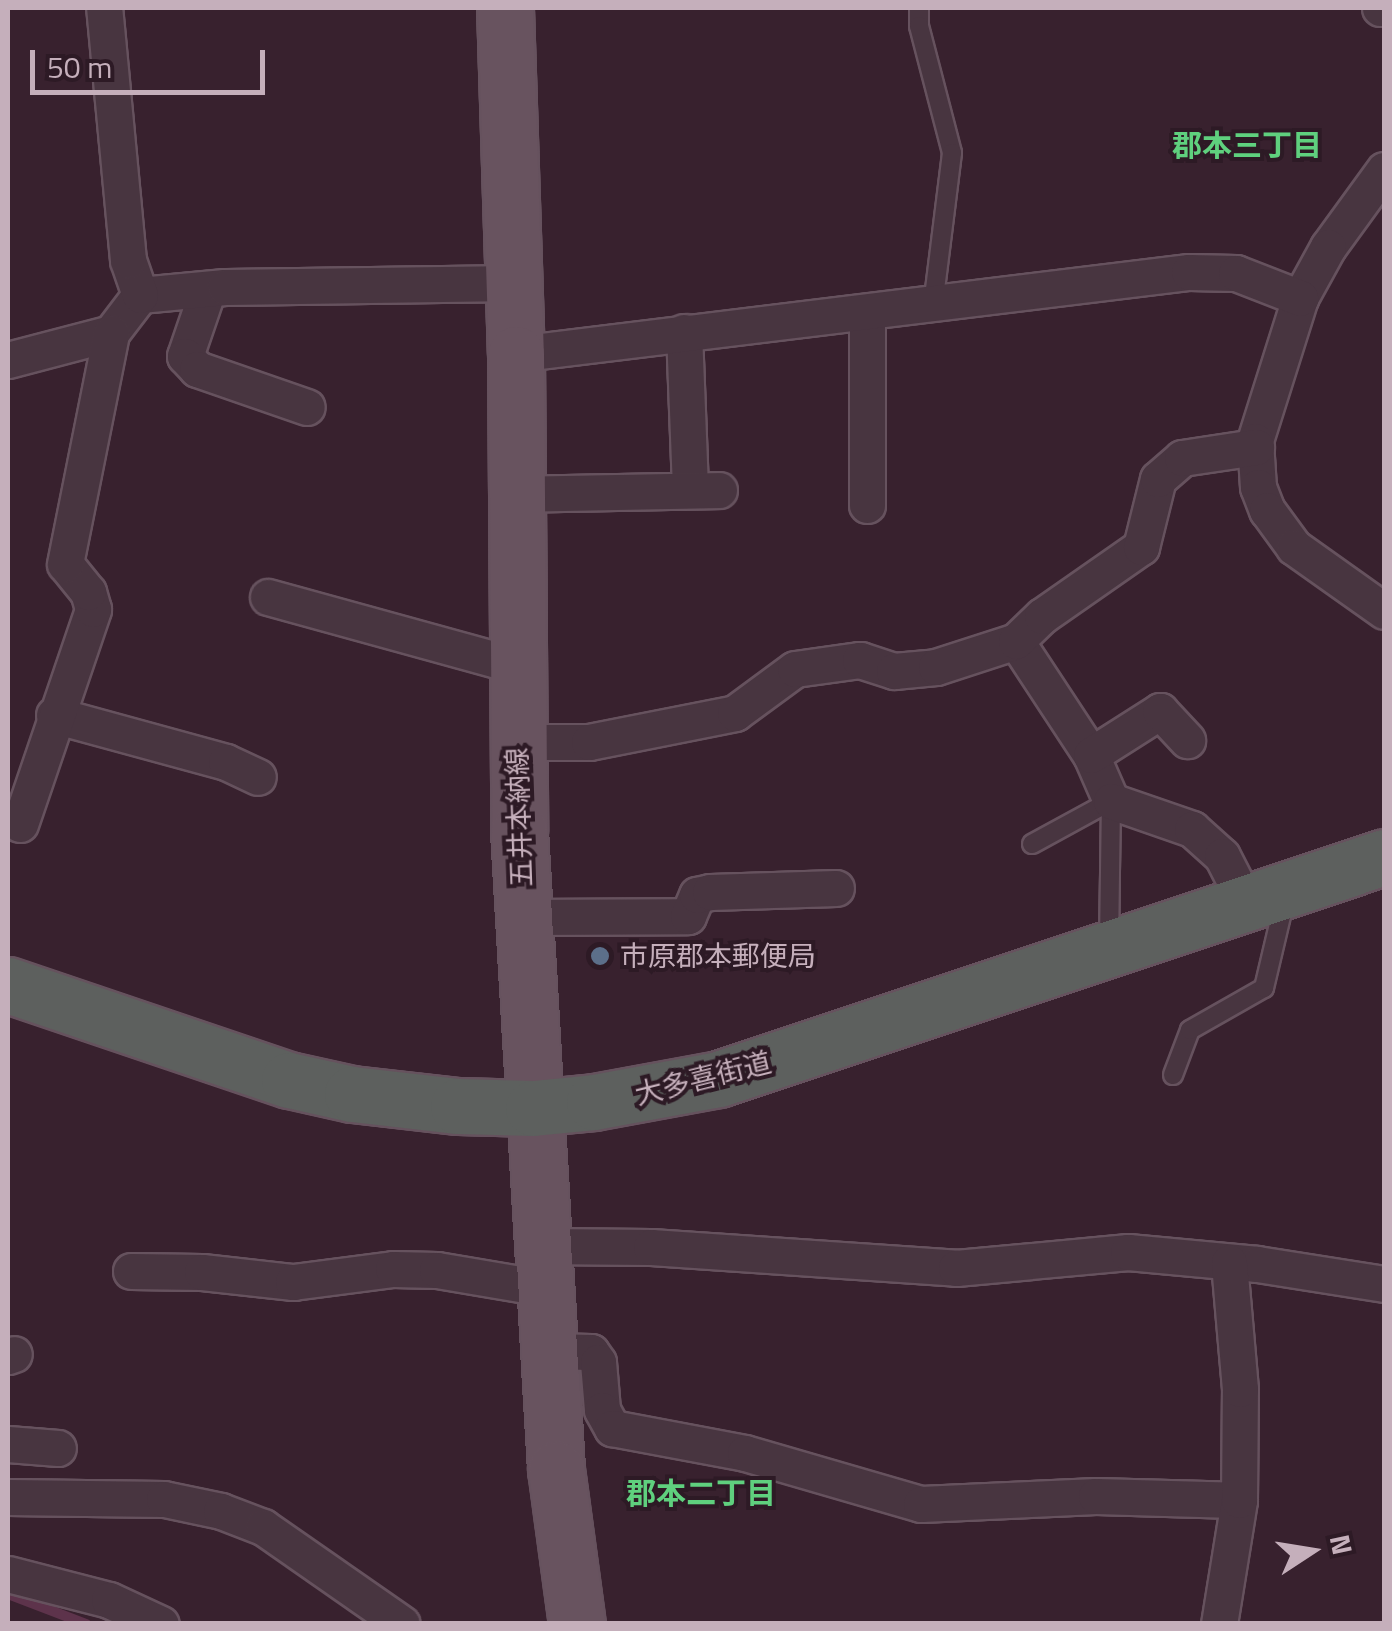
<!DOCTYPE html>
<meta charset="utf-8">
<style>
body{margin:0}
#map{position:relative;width:1392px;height:1631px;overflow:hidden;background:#38212e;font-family:"Titillium Web","Noto Sans JP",sans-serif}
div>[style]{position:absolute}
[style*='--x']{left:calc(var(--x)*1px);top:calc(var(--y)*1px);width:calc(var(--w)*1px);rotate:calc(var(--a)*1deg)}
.stream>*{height:10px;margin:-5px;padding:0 5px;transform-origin:5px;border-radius:5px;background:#5d334b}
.roads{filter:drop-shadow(2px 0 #66525e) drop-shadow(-2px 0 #66525e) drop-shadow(0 2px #66525e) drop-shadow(0 -2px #66525e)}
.service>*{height:18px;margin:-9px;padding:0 9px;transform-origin:9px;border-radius:9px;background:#483540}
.minor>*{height:35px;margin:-17.5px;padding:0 17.5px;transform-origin:17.5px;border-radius:17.5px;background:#483540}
.primary>*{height:55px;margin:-27.5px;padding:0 27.5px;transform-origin:27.5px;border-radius:27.5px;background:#68535f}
.trunk>*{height:55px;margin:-27.5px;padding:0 27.5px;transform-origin:27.5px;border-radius:27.5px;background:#5d605e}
.dots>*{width:28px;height:28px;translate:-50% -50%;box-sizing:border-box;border:5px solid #2d1a25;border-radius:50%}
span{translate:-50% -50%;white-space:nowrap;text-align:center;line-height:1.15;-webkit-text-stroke:8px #2d1a25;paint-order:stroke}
.street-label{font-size:28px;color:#c5afbb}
.poi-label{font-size:28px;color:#c5afbb}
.left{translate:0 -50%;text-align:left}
.neighbourhood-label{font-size:30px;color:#5fd07e;font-weight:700}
.frame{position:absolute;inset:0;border:10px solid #c5afbb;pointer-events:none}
.north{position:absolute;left:1262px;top:1501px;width:100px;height:100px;-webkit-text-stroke:8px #2d1a25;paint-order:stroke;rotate:78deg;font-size:28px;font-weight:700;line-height:40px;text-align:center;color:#c5afbb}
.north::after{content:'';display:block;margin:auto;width:35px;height:45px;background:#c5afbb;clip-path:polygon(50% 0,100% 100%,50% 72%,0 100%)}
.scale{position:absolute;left:30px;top:50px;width:235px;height:45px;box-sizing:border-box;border:5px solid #c5afbb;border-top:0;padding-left:12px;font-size:30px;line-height:35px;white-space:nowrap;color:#c5afbb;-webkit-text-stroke:8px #2d1a25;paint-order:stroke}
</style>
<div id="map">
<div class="stream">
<div style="--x:8;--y:1594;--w:84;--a:21"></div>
</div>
<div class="roads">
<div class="service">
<div style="--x:919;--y:8;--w:18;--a:90"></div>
<div style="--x:919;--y:26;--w:131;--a:75.4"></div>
<div style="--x:952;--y:153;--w:154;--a:97.1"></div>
<div style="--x:1032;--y:844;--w:90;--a:-28.6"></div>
<div style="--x:1111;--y:801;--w:143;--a:90.8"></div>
<div style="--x:1173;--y:1075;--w:48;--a:-69.3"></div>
<div style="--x:1190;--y:1030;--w:85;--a:-29.6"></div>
<div style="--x:1264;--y:988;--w:91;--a:-76.7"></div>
</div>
<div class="minor">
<div style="--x:1380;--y:8;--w:4;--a:0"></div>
<div style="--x:1384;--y:170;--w:95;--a:126"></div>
<div style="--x:1328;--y:247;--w:58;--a:118.8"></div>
<div style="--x:1300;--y:298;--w:150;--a:107.5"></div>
<div style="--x:1255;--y:441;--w:46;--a:86.3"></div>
<div style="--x:1258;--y:487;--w:25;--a:69"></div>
<div style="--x:1267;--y:510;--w:46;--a:53.9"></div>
<div style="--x:1294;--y:547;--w:110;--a:35.4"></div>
<div style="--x:208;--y:289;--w:71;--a:108.9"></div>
<div style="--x:185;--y:356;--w:18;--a:47"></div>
<div style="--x:197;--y:369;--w:116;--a:19.1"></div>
<div style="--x:140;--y:295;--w:85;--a:-5.4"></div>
<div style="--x:225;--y:287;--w:290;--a:-0.8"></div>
<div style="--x:867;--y:312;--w:193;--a:90"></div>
<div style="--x:684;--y:332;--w:158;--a:87.8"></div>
<div style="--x:516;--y:354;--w:678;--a:-6.95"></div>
<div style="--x:1189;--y:272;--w:47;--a:1.2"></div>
<div style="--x:1236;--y:273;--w:69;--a:21.3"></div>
<div style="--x:8;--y:360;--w:106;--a:-14.7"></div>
<div style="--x:111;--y:333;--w:48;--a:-52.7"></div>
<div style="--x:140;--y:295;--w:37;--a:-109"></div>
<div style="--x:128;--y:260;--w:253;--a:-95.4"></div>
<div style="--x:515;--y:494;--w:204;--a:-1.1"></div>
<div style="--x:268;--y:597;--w:256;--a:15.4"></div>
<div style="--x:1016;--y:641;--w:136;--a:56.7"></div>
<div style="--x:1091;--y:755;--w:50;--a:66.5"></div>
<div style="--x:1111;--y:801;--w:86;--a:19.1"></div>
<div style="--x:1192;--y:829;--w:40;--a:42"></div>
<div style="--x:1222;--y:856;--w:53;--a:62.9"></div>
<div style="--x:54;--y:715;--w:178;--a:15.3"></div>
<div style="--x:226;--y:762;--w:35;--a:25"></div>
<div style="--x:516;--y:742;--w:73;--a:0"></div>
<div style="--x:589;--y:742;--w:149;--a:-11.2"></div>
<div style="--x:735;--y:713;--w:74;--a:-36.3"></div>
<div style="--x:795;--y:669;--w:66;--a:-7.9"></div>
<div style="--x:860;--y:660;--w:36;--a:18"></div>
<div style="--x:894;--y:671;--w:42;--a:-5.4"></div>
<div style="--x:936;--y:667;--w:84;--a:-18"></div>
<div style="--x:1016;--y:641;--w:36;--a:-44"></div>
<div style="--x:1042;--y:616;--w:121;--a:-34.9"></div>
<div style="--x:1141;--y:547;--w:70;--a:-76"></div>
<div style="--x:1158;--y:479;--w:32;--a:-41"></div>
<div style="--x:1182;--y:458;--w:75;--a:-8.5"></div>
<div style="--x:1091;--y:755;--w:82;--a:-32.5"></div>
<div style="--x:1160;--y:711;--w:40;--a:47"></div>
<div style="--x:20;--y:824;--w:227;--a:-71.2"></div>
<div style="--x:93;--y:609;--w:18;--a:-106"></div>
<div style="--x:88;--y:592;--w:36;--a:-129"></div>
<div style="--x:65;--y:564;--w:236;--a:-78.7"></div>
<div style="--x:523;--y:917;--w:165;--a:-0.3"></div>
<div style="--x:688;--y:916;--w:23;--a:-67"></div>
<div style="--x:697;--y:895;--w:13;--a:-13"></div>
<div style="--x:710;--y:892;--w:126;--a:-1.8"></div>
<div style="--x:540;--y:1246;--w:111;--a:0.5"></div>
<div style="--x:651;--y:1247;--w:306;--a:3.9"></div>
<div style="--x:956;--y:1268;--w:173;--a:-5.3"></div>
<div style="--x:1128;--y:1252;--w:130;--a:5.3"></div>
<div style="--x:1257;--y:1264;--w:129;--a:8.9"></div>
<div style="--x:131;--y:1271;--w:71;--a:0.8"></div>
<div style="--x:202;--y:1272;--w:92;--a:6.3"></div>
<div style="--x:293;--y:1282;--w:101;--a:-7.4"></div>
<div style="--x:393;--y:1269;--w:44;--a:1.3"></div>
<div style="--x:437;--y:1270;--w:108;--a:9.6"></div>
<div style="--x:547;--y:1351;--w:44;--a:1.3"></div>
<div style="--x:591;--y:1352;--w:12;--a:55"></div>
<div style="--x:598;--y:1362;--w:48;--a:85.2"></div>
<div style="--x:602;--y:1410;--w:21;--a:61"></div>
<div style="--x:612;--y:1428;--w:135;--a:10.6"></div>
<div style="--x:745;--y:1453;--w:183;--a:16.2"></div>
<div style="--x:921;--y:1504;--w:175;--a:-2.6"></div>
<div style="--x:1096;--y:1496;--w:143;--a:1.6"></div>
<div style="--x:8;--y:1356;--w:6;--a:-18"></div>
<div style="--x:8;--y:1444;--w:50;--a:4.6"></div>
<div style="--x:8;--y:1497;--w:156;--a:0.7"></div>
<div style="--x:164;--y:1499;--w:58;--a:11.9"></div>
<div style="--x:221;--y:1511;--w:45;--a:20.9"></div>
<div style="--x:263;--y:1527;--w:169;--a:34.9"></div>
<div style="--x:8;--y:1574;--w:104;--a:14.4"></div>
<div style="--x:109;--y:1600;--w:57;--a:24.8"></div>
<div style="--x:1219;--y:1624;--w:126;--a:-80.8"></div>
<div style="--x:1239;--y:1500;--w:111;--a:-89.5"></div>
<div style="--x:1240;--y:1389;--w:127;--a:-95"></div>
</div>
<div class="primary">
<div style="--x:505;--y:8;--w:346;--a:88.2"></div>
<div style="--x:516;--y:354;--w:477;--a:89.6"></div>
<div style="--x:519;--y:831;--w:639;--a:86.68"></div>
<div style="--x:556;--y:1469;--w:156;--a:82.3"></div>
</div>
<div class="trunk">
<div style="--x:8;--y:985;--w:297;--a:18.7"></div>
<div style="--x:289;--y:1080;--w:65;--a:12.5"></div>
<div style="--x:352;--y:1094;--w:107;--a:6.5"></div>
<div style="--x:458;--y:1106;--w:75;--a:1.5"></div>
<div style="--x:533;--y:1108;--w:61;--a:-5.6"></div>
<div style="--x:594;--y:1102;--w:127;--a:-10.4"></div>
<div style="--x:719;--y:1079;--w:701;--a:-18.46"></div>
</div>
</div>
<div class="dots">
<div style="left:600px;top:956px;background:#5c6f8a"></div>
</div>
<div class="street-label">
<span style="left:519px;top:817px;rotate:-92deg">五井本納線</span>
<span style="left:703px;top:1078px;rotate:-14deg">大多喜街道</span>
</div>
<div class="poi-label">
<span class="left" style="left:620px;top:956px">市原郡本郵便局</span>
</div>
<div class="neighbourhood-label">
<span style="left:1247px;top:145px">郡本三丁目</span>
<span style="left:701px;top:1493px">郡本二丁目</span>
</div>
<div class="frame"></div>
<div class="north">N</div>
<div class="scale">50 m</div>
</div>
